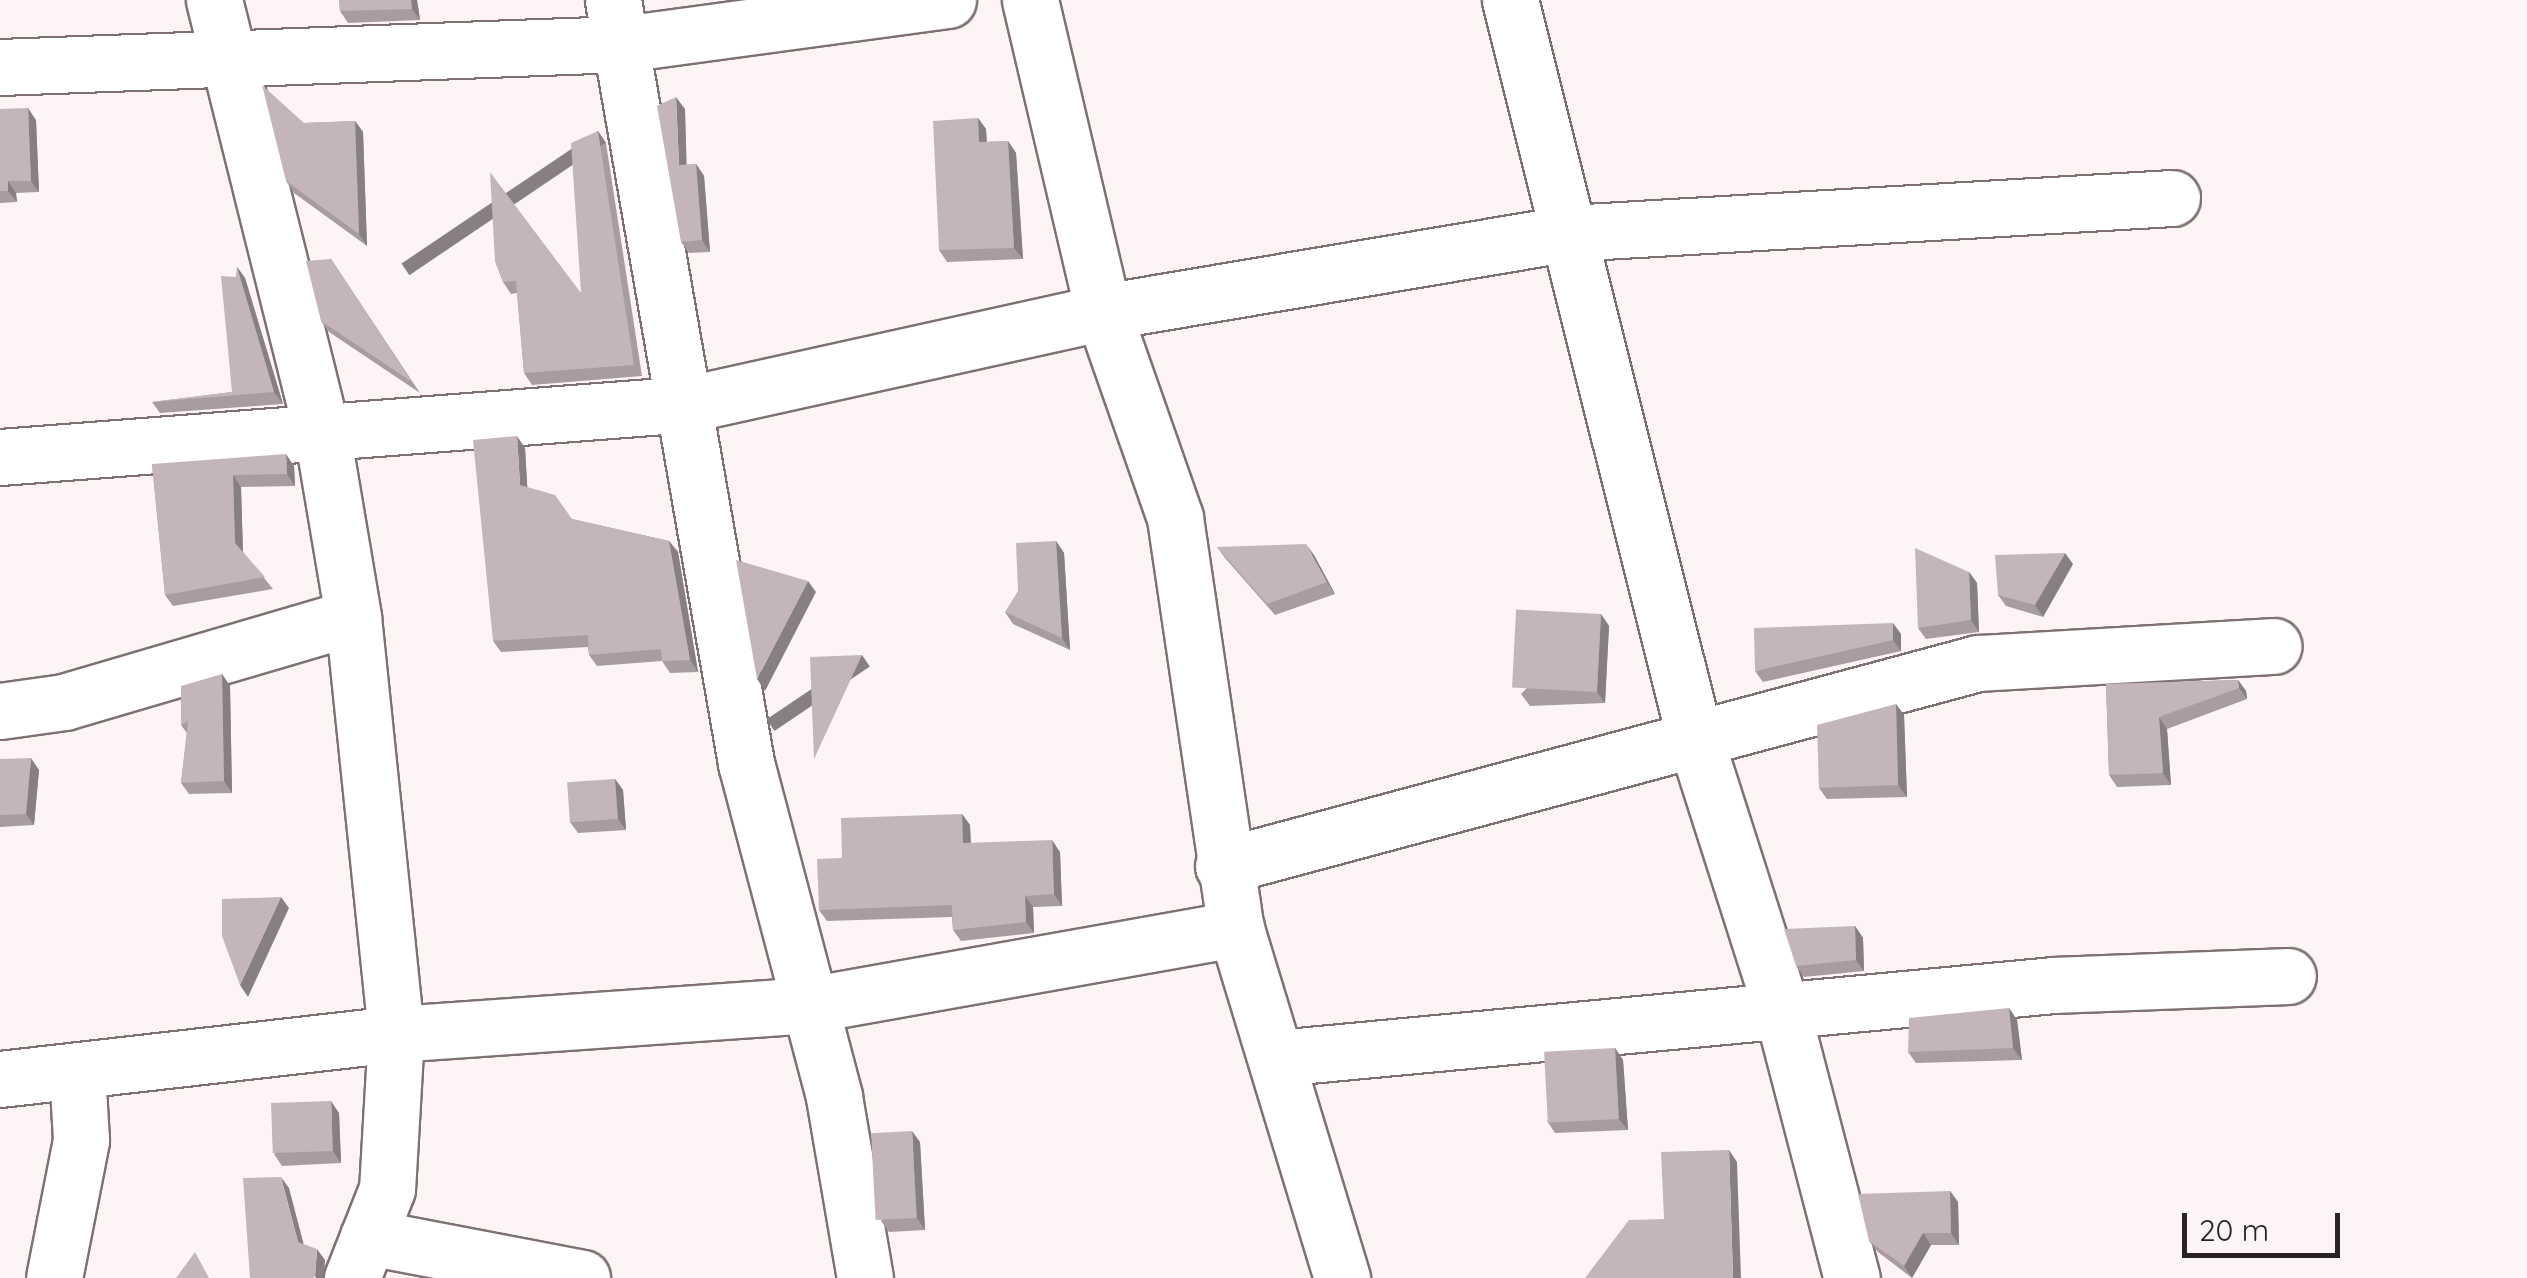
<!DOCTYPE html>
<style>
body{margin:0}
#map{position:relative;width:2527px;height:1278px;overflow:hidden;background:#fff4f5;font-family:Quicksand,sans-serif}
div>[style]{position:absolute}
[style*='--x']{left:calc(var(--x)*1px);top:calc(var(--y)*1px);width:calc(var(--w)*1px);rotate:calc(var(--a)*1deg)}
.roads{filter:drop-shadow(2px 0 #7f7072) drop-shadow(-2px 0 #7f7072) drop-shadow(0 2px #7f7072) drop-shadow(0 -2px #7f7072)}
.minor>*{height:55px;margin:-27.5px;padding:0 27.5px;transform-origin:27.5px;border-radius:27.5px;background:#fff}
.wall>*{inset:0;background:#a89ca1}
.shaded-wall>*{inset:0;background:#887f83;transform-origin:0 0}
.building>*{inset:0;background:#c3b5bb;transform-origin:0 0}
span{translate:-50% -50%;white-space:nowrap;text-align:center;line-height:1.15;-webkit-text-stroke:10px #fff4f5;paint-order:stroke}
.scale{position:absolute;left:2182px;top:1213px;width:158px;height:45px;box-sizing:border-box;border:5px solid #292324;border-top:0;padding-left:12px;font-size:30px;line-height:35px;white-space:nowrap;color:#292324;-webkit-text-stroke:8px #fff4f5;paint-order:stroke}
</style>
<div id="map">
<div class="roads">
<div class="minor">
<div style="--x:214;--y:0;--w:446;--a:76"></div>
<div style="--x:322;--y:433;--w:187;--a:80.4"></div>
<div style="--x:353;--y:617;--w:419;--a:84.1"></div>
<div style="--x:396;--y:1034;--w:155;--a:93.3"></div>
<div style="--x:387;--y:1189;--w:96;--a:111.5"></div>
<div style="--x:613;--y:0;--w:775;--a:80.11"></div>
<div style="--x:746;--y:763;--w:345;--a:75.2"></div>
<div style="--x:834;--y:1097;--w:184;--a:80.3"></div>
<div style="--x:1030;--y:0;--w:320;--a:76.8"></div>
<div style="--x:1103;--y:312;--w:218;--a:70.7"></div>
<div style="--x:1175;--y:518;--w:416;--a:81.6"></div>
<div style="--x:1236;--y:929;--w:365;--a:73.1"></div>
<div style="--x:1510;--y:0;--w:758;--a:75.95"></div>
<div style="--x:1694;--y:735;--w:293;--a:72.3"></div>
<div style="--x:1783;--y:1014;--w:273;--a:75.4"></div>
<div style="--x:0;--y:67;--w:622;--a:-2.12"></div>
<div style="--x:622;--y:44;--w:329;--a:-7.7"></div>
<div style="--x:0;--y:457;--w:691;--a:-4.4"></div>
<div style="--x:689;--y:404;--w:424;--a:-12.5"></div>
<div style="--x:1103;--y:312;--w:473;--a:-9.6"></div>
<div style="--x:1569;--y:233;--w:604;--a:-3.32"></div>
<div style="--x:0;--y:711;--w:65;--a:-8"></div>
<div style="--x:64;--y:702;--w:301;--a:-16.4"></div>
<div style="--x:1223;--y:866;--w:782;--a:-15.05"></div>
<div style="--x:1978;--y:663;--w:296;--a:-3.3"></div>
<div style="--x:1277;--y:1058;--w:780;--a:-5.37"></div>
<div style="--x:2054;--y:985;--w:234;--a:-2.2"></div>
<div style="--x:0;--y:1079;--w:399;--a:-6.5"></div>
<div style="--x:396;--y:1034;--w:413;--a:-4"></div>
<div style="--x:808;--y:1005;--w:435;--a:-10.1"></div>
<div style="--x:368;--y:1237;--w:218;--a:10.8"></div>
<div style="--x:54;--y:1278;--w:141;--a:-78.9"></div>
<div style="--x:81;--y:1140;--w:69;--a:-93.3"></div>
</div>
</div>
<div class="wall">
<div style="clip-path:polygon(339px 0,417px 0,420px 20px,348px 23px,340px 11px)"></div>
<div style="clip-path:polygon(0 109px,36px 120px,39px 192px,16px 193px,17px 202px,0 203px)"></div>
<div style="clip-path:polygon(685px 109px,686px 165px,696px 164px,704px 176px,710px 252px,689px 253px,681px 242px)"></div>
<div style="clip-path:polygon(978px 118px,986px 129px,987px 142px,1008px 141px,1016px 153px,1023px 259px,947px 262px,939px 250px)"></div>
<div style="clip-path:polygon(355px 121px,363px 132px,367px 246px,294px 193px,286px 181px,304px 123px)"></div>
<div style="clip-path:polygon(598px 131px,606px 143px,642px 376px,532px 385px,524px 373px,517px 293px,511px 294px,503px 282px,495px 261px,581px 293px)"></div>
<div style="clip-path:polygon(331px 259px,420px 393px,329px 332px,321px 321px)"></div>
<div style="clip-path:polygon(237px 267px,245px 278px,283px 404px,160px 413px,152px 402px,232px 392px)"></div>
<div style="clip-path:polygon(525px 448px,527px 487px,572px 519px,669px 541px,678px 552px,698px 672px,670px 673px,662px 661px,597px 666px,589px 655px,588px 647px,501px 652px,493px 641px)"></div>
<div style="clip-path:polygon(152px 464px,294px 466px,295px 486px,241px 487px,243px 552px,273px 589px,173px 606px,165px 595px)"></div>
<div style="clip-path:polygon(1056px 541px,1064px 553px,1070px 650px,1013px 624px,1005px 612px)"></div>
<div style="clip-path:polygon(1217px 547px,1314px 555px,1335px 594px,1275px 615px,1225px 558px)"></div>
<div style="clip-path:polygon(2073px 564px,2043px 617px,2006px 606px,1998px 595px)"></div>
<div style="clip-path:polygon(1969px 572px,1977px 583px,1979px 632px,1926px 639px,1918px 628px)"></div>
<div style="clip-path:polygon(1601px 614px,1609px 626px,1605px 703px,1530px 706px,1521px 694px)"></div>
<div style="clip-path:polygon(1901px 634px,1901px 651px,1763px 682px,1755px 671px)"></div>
<div style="clip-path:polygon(222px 674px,230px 686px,232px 793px,189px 794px,181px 783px,187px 733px,181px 725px)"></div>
<div style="clip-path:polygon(2238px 680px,2246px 691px,2247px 699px,2167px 729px,2171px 785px,2117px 787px,2109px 775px,2106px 684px)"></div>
<div style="clip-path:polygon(1896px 704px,1904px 715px,1907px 797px,1827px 799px,1819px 788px)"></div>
<div style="clip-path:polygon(0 759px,39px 770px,34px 825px,0 827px)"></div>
<div style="clip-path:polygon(615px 779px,623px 790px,626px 830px,578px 833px,570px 822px)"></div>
<div style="clip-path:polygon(962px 814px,970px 825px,971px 843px,1060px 852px,1062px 906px,1033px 907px,1034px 933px,961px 941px,953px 930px,952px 917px,827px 921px,819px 910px,842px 858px)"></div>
<div style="clip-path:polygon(1855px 926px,1863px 938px,1864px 971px,1804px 977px,1796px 966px)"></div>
<div style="clip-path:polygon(2009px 1008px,2017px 1020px,2022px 1060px,1916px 1063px,1908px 1052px)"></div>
<div style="clip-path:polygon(1615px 1048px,1623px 1060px,1628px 1130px,1555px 1133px,1547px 1121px)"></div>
<div style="clip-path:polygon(339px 1113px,341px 1163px,282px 1166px,274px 1154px)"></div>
<div style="clip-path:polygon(920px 1142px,925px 1230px,889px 1232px,881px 1221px)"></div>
<div style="clip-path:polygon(1950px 1191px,1958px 1202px,1959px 1245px,1931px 1245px,1912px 1278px,1878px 1252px,1869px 1241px)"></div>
</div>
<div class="shaded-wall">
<div style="clip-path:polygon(411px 0,417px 0,420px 20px,412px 9px)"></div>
<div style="clip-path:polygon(676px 97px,685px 109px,687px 177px,679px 165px)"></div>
<div style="clip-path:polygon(28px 108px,36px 120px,39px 192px,31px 181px)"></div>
<div style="clip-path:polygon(978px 118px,986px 129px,987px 154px,979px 142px)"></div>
<div style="clip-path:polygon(355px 121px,363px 132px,367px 246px,359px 234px)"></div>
<div style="left:598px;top:131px;width:14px;height:237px;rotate:56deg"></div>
<div style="clip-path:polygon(1008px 141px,1016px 153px,1023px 259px,1014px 248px)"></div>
<div style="clip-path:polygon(696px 164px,704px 176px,710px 252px,702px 240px)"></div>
<div style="clip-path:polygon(8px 181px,16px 193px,17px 202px,8px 191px)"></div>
<div style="clip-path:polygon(237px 267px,245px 278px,283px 404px,274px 392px)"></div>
<div style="clip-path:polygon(517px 436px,525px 448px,528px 497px,520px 485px)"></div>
<div style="clip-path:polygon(286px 454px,294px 466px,295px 486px,287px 474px)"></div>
<div style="clip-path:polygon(233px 475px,241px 487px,243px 555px,235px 543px)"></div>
<div style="clip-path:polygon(669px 541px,678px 552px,698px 672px,690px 660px)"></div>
<div style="clip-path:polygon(1056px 541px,1064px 553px,1070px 650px,1062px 638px)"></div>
<div style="clip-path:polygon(1306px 544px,1314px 555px,1335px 594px,1327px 582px)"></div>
<div style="clip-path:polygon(2065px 553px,2073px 564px,2043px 617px,2035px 605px)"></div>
<div style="clip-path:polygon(1969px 572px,1977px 583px,1979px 632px,1971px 620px)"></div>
<div style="clip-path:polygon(808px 581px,816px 592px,765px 691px,757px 679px)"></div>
<div style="clip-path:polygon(1601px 614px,1609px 626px,1605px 703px,1597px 692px)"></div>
<div style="clip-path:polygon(1893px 623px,1901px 634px,1901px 651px,1893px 640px)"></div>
<div style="left:862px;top:655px;width:14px;height:115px;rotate:56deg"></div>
<div style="clip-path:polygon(222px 674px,230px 686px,232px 793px,224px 781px)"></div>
<div style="clip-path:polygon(2238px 680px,2246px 691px,2247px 699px,2239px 688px)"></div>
<div style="clip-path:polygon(1896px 704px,1904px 715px,1907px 797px,1898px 785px)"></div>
<div style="clip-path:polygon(2159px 717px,2167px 729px,2171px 785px,2163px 773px)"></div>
<div style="clip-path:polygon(31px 758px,39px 770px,34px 825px,26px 814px)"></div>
<div style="clip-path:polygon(615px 779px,623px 790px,626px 830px,618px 819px)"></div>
<div style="clip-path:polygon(962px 814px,970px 825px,971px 855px,963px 843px)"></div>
<div style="clip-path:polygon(1052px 840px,1060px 852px,1062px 906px,1054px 894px)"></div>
<div style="clip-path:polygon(1025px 896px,1033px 907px,1034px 933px,1026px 922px)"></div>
<div style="clip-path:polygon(281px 897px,289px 908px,248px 997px,240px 985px)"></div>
<div style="clip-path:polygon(1855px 926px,1863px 938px,1864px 971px,1856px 960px)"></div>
<div style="clip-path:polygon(2009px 1008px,2017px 1020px,2022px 1060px,2013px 1048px)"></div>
<div style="clip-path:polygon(1615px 1048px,1623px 1060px,1628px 1130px,1619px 1119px)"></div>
<div style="clip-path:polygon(331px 1101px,339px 1113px,341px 1163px,333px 1151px)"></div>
<div style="clip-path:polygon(912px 1131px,920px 1142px,925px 1230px,917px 1218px)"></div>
<div style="clip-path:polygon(1729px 1150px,1737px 1162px,1741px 1278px,1733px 1278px)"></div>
<div style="clip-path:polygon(281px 1177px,289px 1188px,306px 1253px,298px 1242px)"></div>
<div style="clip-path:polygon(1950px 1191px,1958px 1202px,1959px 1245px,1951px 1233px)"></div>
<div style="clip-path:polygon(1923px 1233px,1931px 1245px,1912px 1278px,1904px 1266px)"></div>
<div style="clip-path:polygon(317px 1249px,325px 1260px,324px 1278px,316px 1278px,315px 1276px)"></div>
</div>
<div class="building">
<div style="clip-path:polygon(339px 0,411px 0,412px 9px,340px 11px)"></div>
<div style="clip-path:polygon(262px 85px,304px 123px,355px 121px,359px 234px,286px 181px)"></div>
<div style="clip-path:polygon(676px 97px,679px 165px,696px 164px,702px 240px,681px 242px,657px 106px)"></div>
<div style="clip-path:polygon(28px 108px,31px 181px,8px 181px,8px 191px,0 191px,0 109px)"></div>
<div style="clip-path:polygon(978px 118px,979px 142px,1008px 141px,1014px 248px,939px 250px,933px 121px)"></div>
<div style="clip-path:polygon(598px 131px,634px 365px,524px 373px,516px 281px,503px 282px,495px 261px,490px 172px,581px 293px,571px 143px)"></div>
<div style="clip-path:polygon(331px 259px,412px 382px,321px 321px,306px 261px)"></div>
<div style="clip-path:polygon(237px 267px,274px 392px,152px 402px,232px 392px,221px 276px,236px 277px)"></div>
<div style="clip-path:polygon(517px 436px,520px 485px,555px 495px,572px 519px,669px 541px,690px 660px,662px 661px,661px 649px,589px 655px,588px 635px,493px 641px,473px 440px)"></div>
<div style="clip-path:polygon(286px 454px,287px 474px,233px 475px,235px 543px,265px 577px,165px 595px,152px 464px)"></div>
<div style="clip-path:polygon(1056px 541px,1062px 638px,1005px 612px,1018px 591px,1016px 543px)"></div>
<div style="clip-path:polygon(1306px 544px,1327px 582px,1267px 604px,1217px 547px)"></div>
<div style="clip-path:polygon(1915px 548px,1969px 572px,1971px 620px,1918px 628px)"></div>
<div style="clip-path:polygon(2065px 553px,2035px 605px,1998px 595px,1995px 555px)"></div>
<div style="clip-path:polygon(736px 560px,808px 581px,757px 679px)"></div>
<div style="left:1601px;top:614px;width:78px;height:85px;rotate:93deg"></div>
<div style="clip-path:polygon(1893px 623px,1893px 640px,1755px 671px,1754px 628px)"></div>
<div style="clip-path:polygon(862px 655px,814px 759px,810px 657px)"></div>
<div style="clip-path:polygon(222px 674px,224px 781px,181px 783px,188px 721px,181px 725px,181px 686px)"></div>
<div style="clip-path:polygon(2238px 680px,2239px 688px,2159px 717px,2163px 773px,2109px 775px,2106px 684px)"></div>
<div style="clip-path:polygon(1896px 704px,1898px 785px,1819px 788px,1817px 725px)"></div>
<div style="clip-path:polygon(31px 758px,26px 814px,0 815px,0 759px)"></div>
<div style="left:615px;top:779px;width:40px;height:48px;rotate:86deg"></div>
<div style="clip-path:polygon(962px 814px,963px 843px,1052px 840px,1054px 894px,1025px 896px,1026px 922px,953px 930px,952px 905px,819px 910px,817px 859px,842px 858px,841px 818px)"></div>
<div style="clip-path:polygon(281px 897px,240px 985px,222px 936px,222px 899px)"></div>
<div style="clip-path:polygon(1855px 926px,1856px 960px,1796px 966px,1784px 929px)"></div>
<div style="clip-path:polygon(2009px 1008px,2013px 1048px,1908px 1052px,1909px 1018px)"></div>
<div style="left:1615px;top:1048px;width:71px;height:71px;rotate:87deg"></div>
<div style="left:331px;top:1101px;width:50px;height:60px;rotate:88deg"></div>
<div style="left:912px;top:1131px;width:87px;height:41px;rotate:87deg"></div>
<div style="clip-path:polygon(1729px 1150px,1733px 1278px,1585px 1278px,1629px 1220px,1664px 1219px,1661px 1152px)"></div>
<div style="clip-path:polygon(281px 1177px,298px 1242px,317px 1249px,315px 1276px,313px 1278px,250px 1278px,243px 1178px)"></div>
<div style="clip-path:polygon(1950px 1191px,1951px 1233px,1923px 1233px,1904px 1266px,1869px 1241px,1858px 1194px)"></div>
<div style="clip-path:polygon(195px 1252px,209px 1278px,176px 1278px)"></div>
</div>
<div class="scale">20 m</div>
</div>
